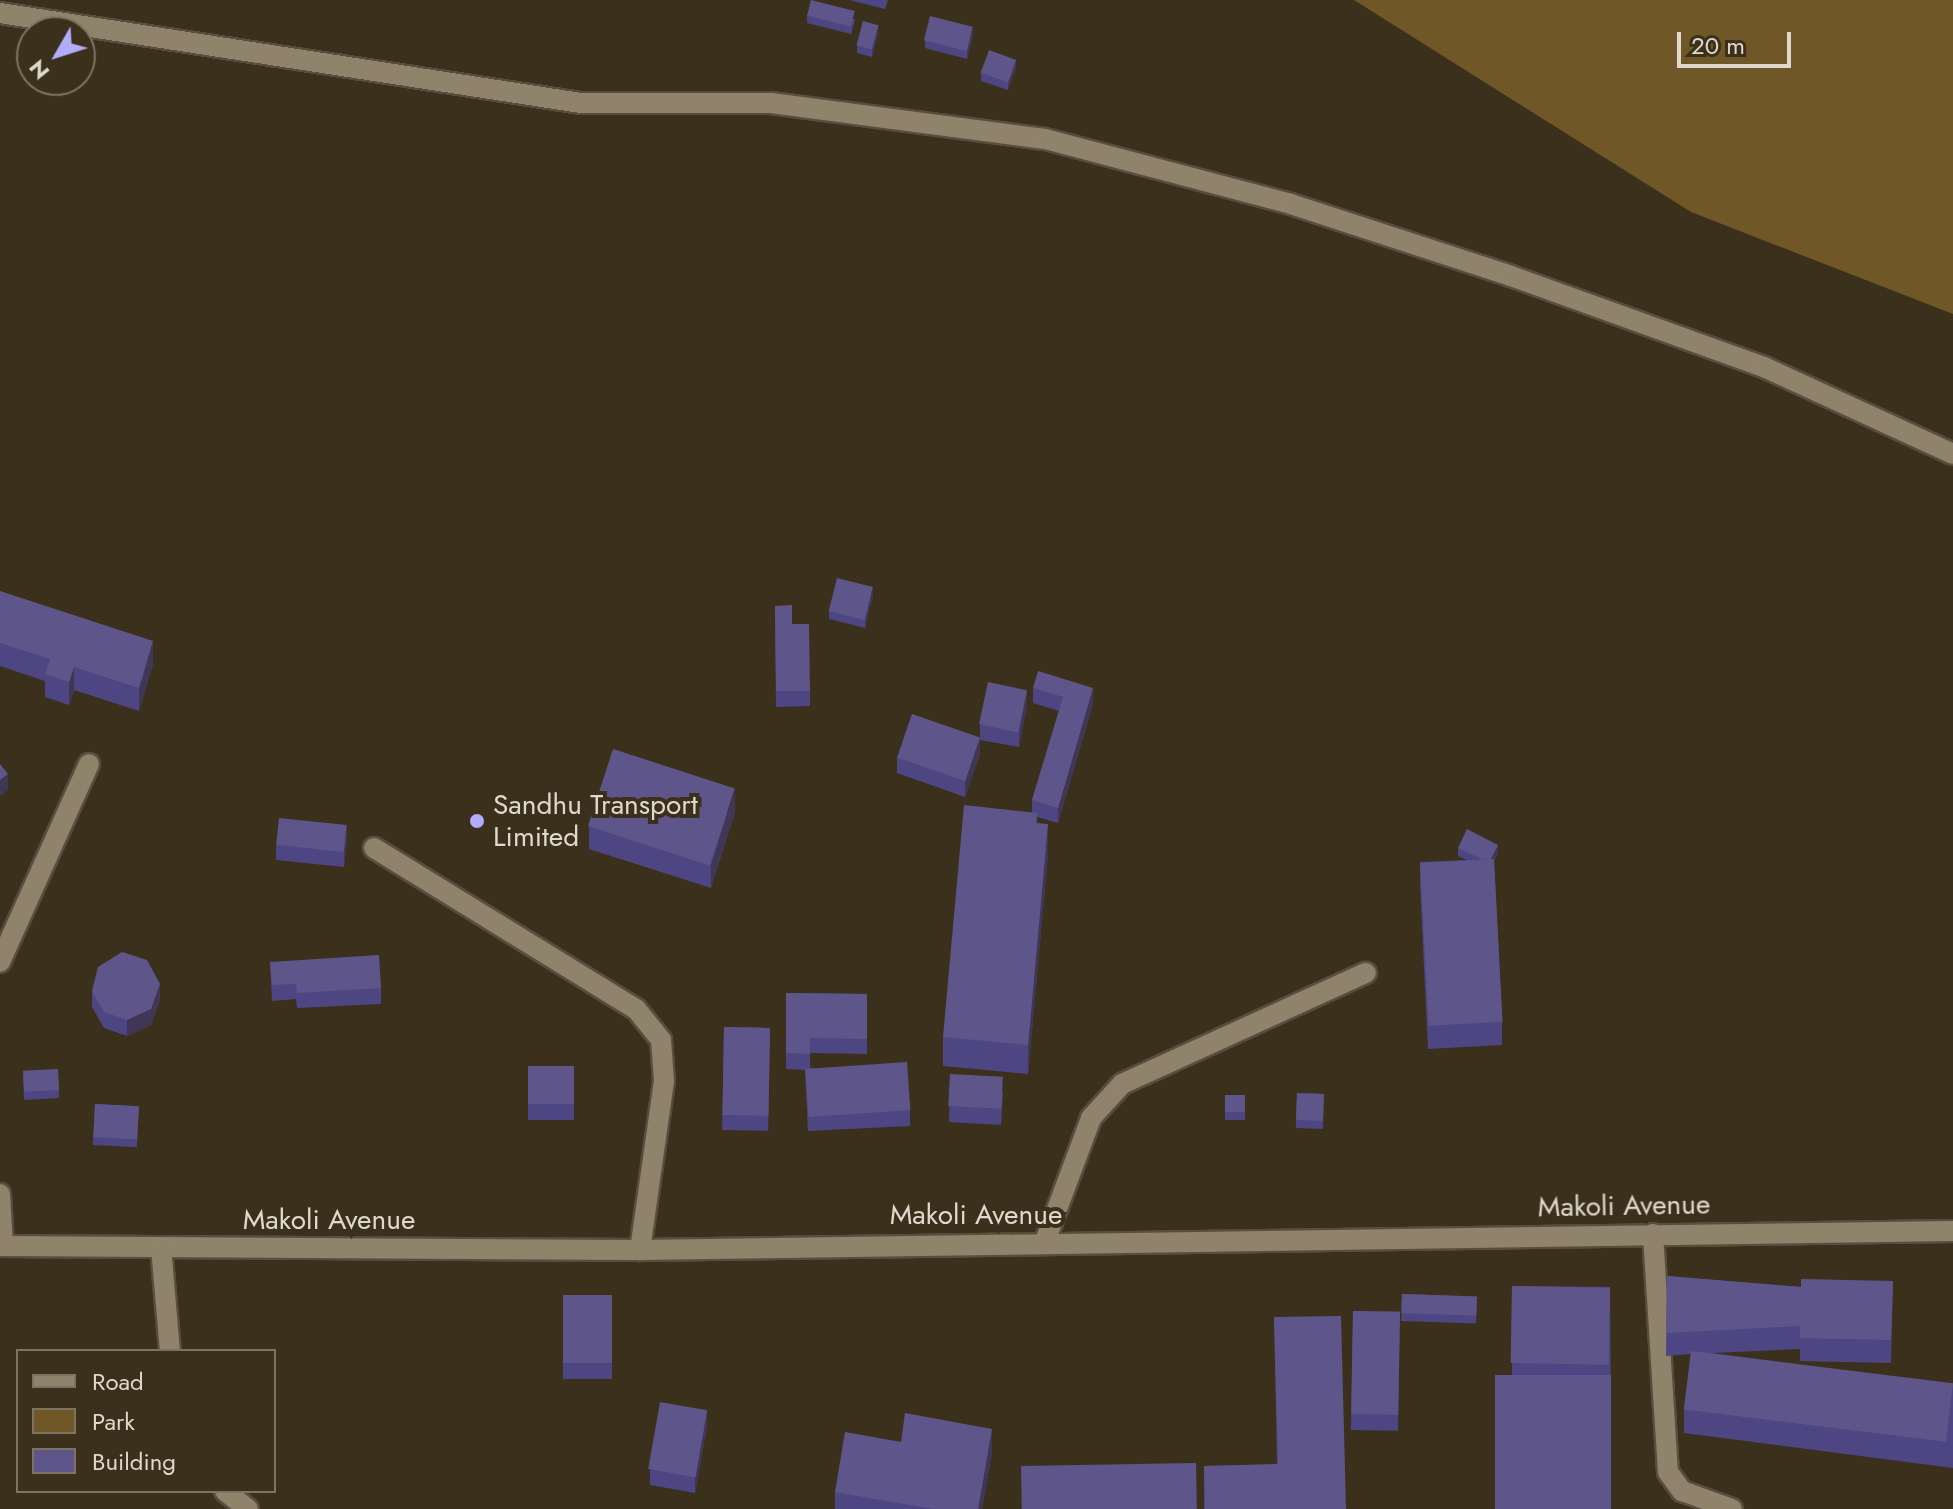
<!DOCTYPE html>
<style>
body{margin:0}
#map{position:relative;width:1953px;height:1509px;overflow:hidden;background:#3b301c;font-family:Jost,sans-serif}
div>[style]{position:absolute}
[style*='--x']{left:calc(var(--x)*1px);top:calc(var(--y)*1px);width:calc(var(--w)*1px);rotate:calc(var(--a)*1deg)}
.green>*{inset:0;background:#705727}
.roads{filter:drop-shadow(2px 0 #574e3d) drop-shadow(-2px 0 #574e3d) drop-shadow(0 2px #574e3d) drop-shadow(0 -2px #574e3d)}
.minor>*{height:20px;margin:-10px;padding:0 10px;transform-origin:10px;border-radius:10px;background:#90836c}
.wall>*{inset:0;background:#4e4682;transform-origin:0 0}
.shaded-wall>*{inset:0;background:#403756}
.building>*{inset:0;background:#5e568a;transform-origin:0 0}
.dots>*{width:22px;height:22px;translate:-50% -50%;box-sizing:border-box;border:4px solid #3b301c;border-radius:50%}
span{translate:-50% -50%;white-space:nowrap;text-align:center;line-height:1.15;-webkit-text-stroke:8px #3b301c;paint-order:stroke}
.poi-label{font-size:28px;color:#dfd8cc}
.left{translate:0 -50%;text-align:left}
.street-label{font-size:28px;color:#dfd8cc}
.legend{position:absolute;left:16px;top:1349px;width:260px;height:144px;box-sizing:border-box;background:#3b301c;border:2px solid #7d7362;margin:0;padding:10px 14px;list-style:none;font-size:24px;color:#dfd8cc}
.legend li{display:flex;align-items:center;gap:16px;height:40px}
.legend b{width:40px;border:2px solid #7d7362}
.north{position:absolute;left:16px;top:16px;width:80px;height:80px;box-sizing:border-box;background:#3b301c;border:2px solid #7d7362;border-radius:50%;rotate:231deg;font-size:22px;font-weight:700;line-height:32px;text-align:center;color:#dfd8cc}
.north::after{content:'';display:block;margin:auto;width:28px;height:36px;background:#b1adfa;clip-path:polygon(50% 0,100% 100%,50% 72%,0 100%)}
.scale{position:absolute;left:1677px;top:32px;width:114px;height:36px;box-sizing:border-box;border:4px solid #dfd8cc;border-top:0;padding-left:10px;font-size:24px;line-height:28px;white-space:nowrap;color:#dfd8cc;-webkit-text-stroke:6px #3b301c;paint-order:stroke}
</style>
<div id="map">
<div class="green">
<div style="clip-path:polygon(1354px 0,1953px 0,1953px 314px,1691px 212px)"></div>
</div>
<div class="roads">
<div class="minor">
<div style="--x:0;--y:13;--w:588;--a:8.81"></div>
<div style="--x:581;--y:103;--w:190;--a:0"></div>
<div style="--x:771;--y:103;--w:276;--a:7.5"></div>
<div style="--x:1045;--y:139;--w:254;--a:14.8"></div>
<div style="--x:1291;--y:204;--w:231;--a:18.1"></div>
<div style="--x:1511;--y:276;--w:269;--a:19.8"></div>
<div style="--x:1764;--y:367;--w:208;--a:24.7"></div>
<div style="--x:374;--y:848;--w:308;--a:31.6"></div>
<div style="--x:636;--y:1009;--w:40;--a:51"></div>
<div style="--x:661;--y:1040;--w:41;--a:85.8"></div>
<div style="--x:664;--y:1081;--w:171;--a:98.1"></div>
<div style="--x:0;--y:962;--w:217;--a:-65.8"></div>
<div style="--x:0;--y:1194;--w:52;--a:86.7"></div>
<div style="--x:1653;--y:1234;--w:238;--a:86.4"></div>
<div style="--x:1668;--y:1472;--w:24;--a:54"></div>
<div style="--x:1682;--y:1491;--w:53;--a:19.8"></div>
<div style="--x:1044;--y:1244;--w:134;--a:-69.5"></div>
<div style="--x:1091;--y:1118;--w:46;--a:-47.6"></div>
<div style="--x:1122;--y:1084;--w:268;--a:-24.5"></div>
<div style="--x:0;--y:1246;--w:640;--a:0.36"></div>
<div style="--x:640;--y:1250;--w:1313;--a:-0.83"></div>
<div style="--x:161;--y:1247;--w:104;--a:85.1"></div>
<div style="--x:225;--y:1491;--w:29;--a:38"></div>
</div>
</div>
<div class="wall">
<div style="clip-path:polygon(849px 0,888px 0,885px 9px)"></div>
<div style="clip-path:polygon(807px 15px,855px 19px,851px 34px,807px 23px)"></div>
<div style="clip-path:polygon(878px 33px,872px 57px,857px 53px,857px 45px)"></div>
<div style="clip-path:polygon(973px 35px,967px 59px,925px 48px,925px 40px)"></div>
<div style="clip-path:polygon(1016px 68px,1008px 90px,981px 81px,981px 73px)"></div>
<div style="clip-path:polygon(0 591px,153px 664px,139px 711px,74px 690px,69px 705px,45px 697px,45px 681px,0 666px)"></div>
<div style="clip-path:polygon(873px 595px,865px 628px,829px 619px,829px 611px)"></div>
<div style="clip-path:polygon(775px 606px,792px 624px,810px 691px,810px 706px,776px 707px)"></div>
<div style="clip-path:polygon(1033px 688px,1093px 704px,1058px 823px,1037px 817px,1037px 823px,1048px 854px,1028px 1074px,943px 1066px,943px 1037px,1032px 812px,1032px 800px,1059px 711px,1033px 703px)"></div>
<div style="clip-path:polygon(1027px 705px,1019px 747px,980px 740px,980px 724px)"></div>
<div style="clip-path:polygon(980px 754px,965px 797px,897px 773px,897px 757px)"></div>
<div style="clip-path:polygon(735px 812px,711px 888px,589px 849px,589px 826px)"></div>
<div style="clip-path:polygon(347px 841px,344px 867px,276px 860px,276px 845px)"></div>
<div style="clip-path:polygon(1458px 848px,1498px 853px,1494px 861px,1502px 1022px,1502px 1045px,1428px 1049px,1420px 885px,1420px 862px,1467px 860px,1458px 856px)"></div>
<div style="clip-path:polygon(270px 962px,381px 988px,381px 1004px,297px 1008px,296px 999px,272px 1001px)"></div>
<div style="clip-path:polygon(92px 991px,160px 1000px,151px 1025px,127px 1036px,104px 1028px,92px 1007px)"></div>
<div style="clip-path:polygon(786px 993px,867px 994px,867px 1054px,810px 1053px,810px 1067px,910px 1110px,910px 1126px,808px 1131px,805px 1070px,786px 1069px)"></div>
<div style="left:724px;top:1027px;width:46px;height:103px;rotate:1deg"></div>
<div style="left:528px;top:1066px;width:46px;height:54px"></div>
<div style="clip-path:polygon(23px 1071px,59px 1090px,59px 1098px,24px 1100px)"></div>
<div style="clip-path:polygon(950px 1074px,1003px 1092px,1001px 1125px,949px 1122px)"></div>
<div style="left:1297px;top:1093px;width:27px;height:35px;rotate:2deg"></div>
<div style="left:1225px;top:1095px;width:20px;height:25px"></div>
<div style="left:95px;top:1104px;width:44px;height:41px;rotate:3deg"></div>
<div style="clip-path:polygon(1667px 1276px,1801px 1287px,1893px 1281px,1891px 1363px,1800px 1361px,1800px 1349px,1713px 1353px,1953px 1385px,1953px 1468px,1684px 1433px,1684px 1410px,1691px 1354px,1666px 1356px)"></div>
<div style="clip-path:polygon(1512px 1286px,1610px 1287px,1611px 1406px,1512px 1375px)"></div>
<div style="left:1402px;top:1294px;width:75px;height:27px;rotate:2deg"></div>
<div style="left:563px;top:1295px;width:49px;height:84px"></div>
<div style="left:1353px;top:1311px;width:47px;height:119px;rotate:1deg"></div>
<div style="clip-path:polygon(1274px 1317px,1346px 1509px,1204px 1509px,1204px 1466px,1277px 1464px)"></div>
<div style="clip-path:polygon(707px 1426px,695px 1493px,650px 1485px,650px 1469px)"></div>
<div style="clip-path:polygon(901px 1442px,992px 1452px,982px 1509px,835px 1509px,835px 1492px)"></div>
</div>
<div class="shaded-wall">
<div style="clip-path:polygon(878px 25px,878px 33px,872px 57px,872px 49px)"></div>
<div style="clip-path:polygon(973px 27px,973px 35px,967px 59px,967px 51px)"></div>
<div style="clip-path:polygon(1016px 60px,1016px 68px,1008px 90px,1008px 82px)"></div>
<div style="clip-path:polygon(873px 587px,873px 595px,865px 628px,865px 620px)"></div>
<div style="clip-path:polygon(153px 641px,153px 664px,139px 711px,139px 688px)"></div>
<div style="clip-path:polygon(74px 667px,74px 690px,69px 705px,69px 682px)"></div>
<div style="clip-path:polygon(1093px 688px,1093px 704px,1058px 823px,1058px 808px)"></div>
<div style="clip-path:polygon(1027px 690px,1027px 705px,1019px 747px,1019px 732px)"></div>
<div style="clip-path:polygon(980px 738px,980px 754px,965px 797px,965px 781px)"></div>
<div style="clip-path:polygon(8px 774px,8px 790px,0 796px,0 780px)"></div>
<div style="clip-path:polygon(735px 789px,735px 812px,711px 888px,711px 865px)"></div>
<div style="clip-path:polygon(1048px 824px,1048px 854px,1028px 1074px,1028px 1045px)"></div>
<div style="clip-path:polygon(347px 825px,347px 841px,344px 867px,344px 852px)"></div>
<div style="clip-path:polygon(1498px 845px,1498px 853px,1489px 870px,1489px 862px)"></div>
<div style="clip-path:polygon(160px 984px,160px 1000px,151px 1025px,127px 1036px,127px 1020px)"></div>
<div style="clip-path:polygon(707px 1410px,707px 1426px,695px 1493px,695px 1478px)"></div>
<div style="clip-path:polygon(992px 1429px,992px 1452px,982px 1509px,978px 1509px)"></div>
</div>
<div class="building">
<div style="left:811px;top:0;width:45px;height:16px;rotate:14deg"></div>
<div style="left:930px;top:16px;width:44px;height:25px;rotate:14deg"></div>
<div style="left:863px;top:21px;width:16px;height:25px;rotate:15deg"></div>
<div style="left:989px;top:50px;width:29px;height:24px;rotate:20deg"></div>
<div style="left:837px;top:578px;width:37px;height:34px;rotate:14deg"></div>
<div style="clip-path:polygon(0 591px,153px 641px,139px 688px,74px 667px,69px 682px,45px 674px,50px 659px,0 643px)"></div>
<div style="clip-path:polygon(792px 605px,792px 624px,809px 624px,810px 691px,776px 691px,775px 606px)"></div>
<div style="clip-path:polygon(1038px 671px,1093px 688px,1058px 808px,1032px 800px,1063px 697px,1033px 688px)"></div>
<div style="left:988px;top:682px;width:40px;height:43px;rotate:12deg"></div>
<div style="left:912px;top:714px;width:72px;height:46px;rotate:19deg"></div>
<div style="left:613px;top:749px;width:128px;height:81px;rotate:18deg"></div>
<div style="clip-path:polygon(0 764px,8px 774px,0 780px)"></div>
<div style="clip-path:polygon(964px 805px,1037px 813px,1036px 823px,1048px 824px,1028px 1045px,943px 1037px)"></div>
<div style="left:279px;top:818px;width:68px;height:27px;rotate:6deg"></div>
<div style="clip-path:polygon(1467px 829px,1498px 845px,1491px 859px,1482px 859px,1458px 848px)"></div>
<div style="left:1494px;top:859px;width:163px;height:74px;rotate:87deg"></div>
<div style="clip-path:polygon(122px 952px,147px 960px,160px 984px,151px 1009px,127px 1020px,104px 1012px,92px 991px,98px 967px)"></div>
<div style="clip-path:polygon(379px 955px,381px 988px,297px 993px,296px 984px,272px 985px,270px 962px)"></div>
<div style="clip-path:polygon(786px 993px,867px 994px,867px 1039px,810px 1038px,810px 1054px,786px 1053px)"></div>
<div style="left:724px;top:1027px;width:46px;height:88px;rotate:1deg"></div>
<div style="left:907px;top:1062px;width:48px;height:102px;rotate:86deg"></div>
<div style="left:528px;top:1066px;width:46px;height:38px"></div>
<div style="left:58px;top:1069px;width:21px;height:35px;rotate:87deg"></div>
<div style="left:950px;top:1074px;width:53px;height:32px;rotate:3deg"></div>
<div style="left:1297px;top:1093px;width:27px;height:27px;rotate:2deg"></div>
<div style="left:1225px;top:1095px;width:20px;height:17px"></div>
<div style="left:95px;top:1104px;width:44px;height:33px;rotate:3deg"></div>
<div style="clip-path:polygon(1667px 1276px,1801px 1287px,1801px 1279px,1893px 1281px,1891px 1340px,1800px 1338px,1800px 1326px,1666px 1333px)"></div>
<div style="left:1512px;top:1286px;width:98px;height:77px;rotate:1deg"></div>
<div style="left:1402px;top:1294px;width:75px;height:19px;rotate:2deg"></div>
<div style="left:563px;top:1295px;width:49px;height:68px"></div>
<div style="left:1353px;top:1311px;width:47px;height:103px;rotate:1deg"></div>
<div style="clip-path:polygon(1341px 1316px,1346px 1509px,1205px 1509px,1204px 1466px,1278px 1464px,1274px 1317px)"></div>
<div style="left:1691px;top:1351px;width:264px;height:59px;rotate:7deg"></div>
<div style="left:1495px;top:1375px;width:116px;height:134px"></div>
<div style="left:660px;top:1402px;width:48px;height:68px;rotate:10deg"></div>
<div style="clip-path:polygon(905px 1413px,992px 1429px,978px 1509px,933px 1509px,835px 1492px,845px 1432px,901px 1442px)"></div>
<div style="left:1196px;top:1463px;width:46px;height:175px;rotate:89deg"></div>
</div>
<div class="dots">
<div style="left:477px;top:821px;background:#b1adfa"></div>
</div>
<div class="poi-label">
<span class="left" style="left:493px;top:821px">Sandhu Transport<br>Limited</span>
</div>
<div class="street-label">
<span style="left:1624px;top:1206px;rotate:-1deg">Makoli Avenue</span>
<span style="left:976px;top:1215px">Makoli Avenue</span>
<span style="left:329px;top:1220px">Makoli Avenue</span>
</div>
<ul class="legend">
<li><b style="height:10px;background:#90836c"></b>Road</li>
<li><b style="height:22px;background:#705727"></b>Park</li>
<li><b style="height:22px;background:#5e568a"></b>Building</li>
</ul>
<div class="north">N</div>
<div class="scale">20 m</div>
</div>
